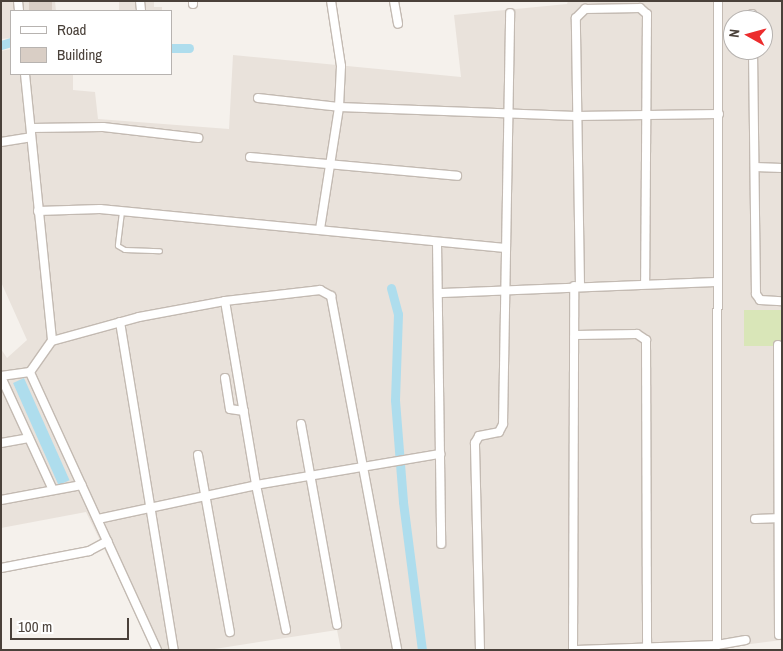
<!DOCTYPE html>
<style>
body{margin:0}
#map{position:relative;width:783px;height:651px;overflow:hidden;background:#f5f1ec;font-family:"Archivo Narrow",sans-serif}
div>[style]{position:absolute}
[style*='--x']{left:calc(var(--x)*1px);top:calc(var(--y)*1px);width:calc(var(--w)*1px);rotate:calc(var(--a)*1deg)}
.residential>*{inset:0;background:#e9e2db}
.green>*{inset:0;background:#d9e6b8;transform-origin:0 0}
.water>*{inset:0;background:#aedded;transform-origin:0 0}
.canal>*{height:9px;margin:-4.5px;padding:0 4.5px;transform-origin:4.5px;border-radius:4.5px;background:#aedded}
.building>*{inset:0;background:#d9cec5;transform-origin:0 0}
.roads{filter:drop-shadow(1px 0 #c3bab2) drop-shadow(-1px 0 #c3bab2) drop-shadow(0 1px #c3bab2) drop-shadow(0 -1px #c3bab2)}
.service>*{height:4px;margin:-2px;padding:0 2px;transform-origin:2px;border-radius:2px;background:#fff}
.minor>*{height:8px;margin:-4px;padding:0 4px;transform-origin:4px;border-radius:4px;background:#fff}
span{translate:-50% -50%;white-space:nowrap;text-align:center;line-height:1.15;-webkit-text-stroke:4.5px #fff;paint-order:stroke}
.frame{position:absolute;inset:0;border:2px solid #4a413a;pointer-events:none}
.legend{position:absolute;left:10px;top:10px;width:162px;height:65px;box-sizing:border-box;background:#fff;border:1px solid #b7b3b0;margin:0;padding:6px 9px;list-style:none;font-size:15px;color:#4a413a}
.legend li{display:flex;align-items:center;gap:10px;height:25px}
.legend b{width:25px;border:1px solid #b7b3b0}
.north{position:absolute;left:723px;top:10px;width:50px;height:50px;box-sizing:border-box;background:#fff;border:1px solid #b7b3b0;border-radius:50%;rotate:277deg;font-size:14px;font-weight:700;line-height:20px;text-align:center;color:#4a413a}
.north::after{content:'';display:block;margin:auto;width:18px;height:22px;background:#ec2c2d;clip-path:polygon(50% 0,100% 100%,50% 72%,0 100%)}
.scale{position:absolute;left:10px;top:618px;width:119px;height:22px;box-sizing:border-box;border:2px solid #4a413a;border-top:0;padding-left:6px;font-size:15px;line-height:18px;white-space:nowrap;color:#4a413a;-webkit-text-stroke:4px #fff;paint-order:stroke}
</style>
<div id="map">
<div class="residential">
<div style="clip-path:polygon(1px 1px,55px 1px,56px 11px,11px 11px,11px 38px,1px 39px)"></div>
<div style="clip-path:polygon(119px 1px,154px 1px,154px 7px,162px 7px,162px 11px,119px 11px)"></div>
<div style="clip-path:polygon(evenodd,568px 1px,782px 1px,782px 310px,744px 310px,752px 343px,782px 343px,782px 640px,705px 650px,341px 650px,337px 630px,208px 650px,154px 650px,86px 512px,1px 528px,1px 349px,7px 358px,27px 340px,1px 282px,1px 51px,11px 49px,11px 74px,73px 74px,73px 90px,95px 92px,98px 119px,229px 129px,233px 55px,461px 77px,454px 15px,567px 4px,568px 1px,733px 20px,763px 20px,763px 50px,733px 50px,733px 20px)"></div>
</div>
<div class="green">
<div style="left:744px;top:310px;width:38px;height:36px"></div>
</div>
<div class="water">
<div style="left:24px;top:378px;width:112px;height:12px;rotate:66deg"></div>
</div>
<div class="canal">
<div style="--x:1;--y:45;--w:10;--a:-17"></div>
<div style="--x:171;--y:48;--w:18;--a:0"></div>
<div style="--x:391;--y:288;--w:27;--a:75"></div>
<div style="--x:398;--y:314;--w:86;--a:92"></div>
<div style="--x:395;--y:400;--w:102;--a:85.5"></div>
<div style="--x:403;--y:502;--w:149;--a:82.7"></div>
</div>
<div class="building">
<div style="left:29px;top:1px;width:23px;height:10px"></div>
</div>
<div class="roads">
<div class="service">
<div style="--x:122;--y:212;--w:34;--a:97"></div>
<div style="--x:118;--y:246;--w:8;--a:30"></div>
<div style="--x:125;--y:250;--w:35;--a:2"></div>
</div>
<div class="minor">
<div style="--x:18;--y:1;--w:10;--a:84"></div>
<div style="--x:140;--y:1;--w:10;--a:84"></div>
<div style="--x:193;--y:1;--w:3;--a:90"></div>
<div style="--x:394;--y:1;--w:23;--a:80"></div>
<div style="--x:752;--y:14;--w:6;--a:90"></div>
<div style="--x:753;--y:50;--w:244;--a:89.3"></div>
<div style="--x:756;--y:294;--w:7;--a:56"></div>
<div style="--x:760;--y:300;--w:22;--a:3"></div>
<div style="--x:25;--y:74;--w:268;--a:84.2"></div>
<div style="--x:258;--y:98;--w:81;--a:6.3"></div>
<div style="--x:339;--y:107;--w:237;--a:2.2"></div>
<div style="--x:576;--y:116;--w:143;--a:-0.8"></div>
<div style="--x:31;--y:128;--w:72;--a:-0.8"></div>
<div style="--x:103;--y:127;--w:96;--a:6.6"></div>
<div style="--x:1;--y:142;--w:30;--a:-9"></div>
<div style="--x:250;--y:157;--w:208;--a:5.2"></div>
<div style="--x:755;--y:167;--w:27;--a:2"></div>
<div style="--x:38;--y:211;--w:62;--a:-1.8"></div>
<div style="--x:100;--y:209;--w:407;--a:5.5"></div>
<div style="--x:320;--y:229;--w:123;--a:-81.1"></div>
<div style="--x:339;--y:107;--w:41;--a:-87.2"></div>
<div style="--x:341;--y:66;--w:66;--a:-98.7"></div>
<div style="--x:437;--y:242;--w:302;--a:89.2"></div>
<div style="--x:580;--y:286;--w:268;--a:-90.9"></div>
<div style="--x:576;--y:18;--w:13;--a:-45"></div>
<div style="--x:585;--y:9;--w:55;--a:-1"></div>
<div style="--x:640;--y:8;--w:9;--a:41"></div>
<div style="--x:647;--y:14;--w:269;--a:90.4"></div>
<div style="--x:440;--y:293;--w:278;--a:-2.3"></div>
<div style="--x:225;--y:301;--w:187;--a:80.4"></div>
<div style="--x:256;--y:485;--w:148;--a:78.3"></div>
<div style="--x:120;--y:322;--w:332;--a:80.7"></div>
<div style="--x:576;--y:335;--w:61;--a:-0.9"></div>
<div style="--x:637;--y:334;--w:11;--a:34"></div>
<div style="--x:646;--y:340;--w:307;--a:89.8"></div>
<div style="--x:778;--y:345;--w:290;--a:89.8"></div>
<div style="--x:1;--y:376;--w:29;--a:-8"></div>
<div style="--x:1;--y:377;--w:124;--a:65.3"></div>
<div style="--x:225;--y:378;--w:31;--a:81"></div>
<div style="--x:230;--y:409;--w:14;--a:8"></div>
<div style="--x:301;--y:424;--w:204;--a:79.8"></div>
<div style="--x:1;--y:443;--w:28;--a:-10"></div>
<div style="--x:198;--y:455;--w:180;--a:79.8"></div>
<div style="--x:1;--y:500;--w:82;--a:-10.5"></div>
<div style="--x:98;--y:519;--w:162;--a:-12.1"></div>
<div style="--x:256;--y:485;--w:187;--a:-9.6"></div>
<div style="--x:755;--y:519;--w:27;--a:-2"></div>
<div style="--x:1;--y:568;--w:90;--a:-10.9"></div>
<div style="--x:89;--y:551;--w:21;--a:-28"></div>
<div style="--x:717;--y:645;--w:644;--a:-89.91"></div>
<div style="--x:157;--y:650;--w:306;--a:-114.6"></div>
<div style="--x:30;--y:372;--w:38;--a:-55"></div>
<div style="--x:52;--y:341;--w:90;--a:-15.4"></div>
<div style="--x:139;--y:317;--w:87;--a:-10.5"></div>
<div style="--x:225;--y:301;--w:96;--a:-6.6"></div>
<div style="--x:320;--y:290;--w:13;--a:29"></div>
<div style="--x:331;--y:296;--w:360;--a:79.4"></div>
<div style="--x:480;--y:650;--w:207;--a:-91.4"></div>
<div style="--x:475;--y:443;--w:8;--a:-60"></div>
<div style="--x:479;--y:436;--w:20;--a:-11"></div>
<div style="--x:499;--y:432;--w:9;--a:-63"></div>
<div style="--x:503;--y:424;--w:411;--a:-89"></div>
<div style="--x:573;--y:650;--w:364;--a:-89.8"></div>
<div style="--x:576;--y:650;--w:141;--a:-2"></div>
<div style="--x:717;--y:645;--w:29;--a:-10"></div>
</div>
</div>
<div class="frame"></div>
<ul class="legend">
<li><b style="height:6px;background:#fff"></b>Road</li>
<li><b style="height:14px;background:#d9cec5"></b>Building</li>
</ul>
<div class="north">N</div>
<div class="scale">100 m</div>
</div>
